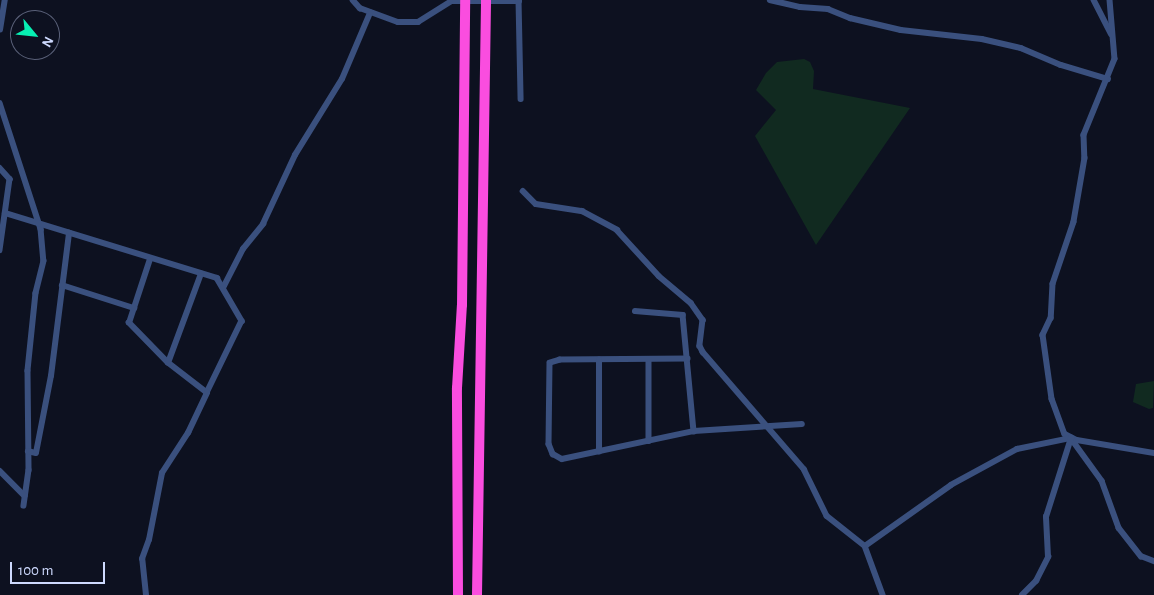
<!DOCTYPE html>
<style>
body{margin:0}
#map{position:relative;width:1154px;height:595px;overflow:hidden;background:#0d1120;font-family:"Alegreya Sans",sans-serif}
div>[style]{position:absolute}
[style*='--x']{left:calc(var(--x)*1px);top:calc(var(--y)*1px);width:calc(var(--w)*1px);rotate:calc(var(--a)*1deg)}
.green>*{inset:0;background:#112a20}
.street>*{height:5.5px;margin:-2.75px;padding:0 2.75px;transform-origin:2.75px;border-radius:2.75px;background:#3a507e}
.highway>*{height:10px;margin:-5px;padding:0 5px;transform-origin:5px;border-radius:5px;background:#fa4ddf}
span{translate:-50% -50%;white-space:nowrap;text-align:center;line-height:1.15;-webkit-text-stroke:4.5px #0d1120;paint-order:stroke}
.north{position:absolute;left:10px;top:10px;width:50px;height:50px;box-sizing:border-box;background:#0d1120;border:1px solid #5a6179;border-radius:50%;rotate:118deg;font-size:14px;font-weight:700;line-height:20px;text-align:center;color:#cedafe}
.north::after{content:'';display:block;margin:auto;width:18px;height:22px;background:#07f0b3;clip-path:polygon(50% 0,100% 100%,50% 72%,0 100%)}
.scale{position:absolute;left:10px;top:562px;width:95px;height:22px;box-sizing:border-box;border:2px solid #cedafe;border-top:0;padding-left:6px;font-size:15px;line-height:18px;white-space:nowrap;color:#cedafe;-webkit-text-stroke:4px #0d1120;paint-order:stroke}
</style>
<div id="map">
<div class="green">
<div style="clip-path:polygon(804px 59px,810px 62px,814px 71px,813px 89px,910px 108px,816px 245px,755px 136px,776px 110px,756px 90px,766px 73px,777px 62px)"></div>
<div style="clip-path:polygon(1154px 381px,1153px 408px,1149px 409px,1133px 402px,1136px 384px)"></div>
</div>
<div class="street">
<div style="--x:353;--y:0;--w:11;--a:49"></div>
<div style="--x:360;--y:8;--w:40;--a:20.2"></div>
<div style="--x:398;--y:22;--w:20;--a:0"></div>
<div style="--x:418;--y:22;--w:40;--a:-32"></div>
<div style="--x:452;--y:1;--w:67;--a:0"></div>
<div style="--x:519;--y:0;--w:99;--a:88.8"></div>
<div style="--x:770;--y:0;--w:31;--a:13"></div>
<div style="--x:800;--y:7;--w:28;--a:4"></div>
<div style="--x:828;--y:9;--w:24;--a:22"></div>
<div style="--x:850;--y:18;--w:52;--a:13.2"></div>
<div style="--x:901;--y:30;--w:81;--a:6.3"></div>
<div style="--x:982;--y:39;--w:40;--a:13"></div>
<div style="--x:1021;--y:48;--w:43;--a:23"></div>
<div style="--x:1061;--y:65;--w:49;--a:16.6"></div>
<div style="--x:1094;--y:0;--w:38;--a:63"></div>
<div style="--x:1110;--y:0;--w:59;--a:85.2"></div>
<div style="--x:1115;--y:59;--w:82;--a:112.2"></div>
<div style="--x:1084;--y:135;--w:23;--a:88"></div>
<div style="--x:1085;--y:158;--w:65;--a:99.8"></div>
<div style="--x:1074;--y:222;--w:65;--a:108.7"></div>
<div style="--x:1053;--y:284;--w:34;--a:93"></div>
<div style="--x:1051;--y:318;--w:19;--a:115"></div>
<div style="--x:1043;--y:335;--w:65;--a:82"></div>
<div style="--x:1052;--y:399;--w:37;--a:70"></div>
<div style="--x:1065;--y:434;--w:13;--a:27"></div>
<div style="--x:1077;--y:440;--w:78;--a:9.6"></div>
<div style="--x:0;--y:30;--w:30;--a:-81"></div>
<div style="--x:0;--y:103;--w:133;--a:72"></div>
<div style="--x:41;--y:229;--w:32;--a:85"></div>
<div style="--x:44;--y:261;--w:33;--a:104"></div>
<div style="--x:36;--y:293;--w:78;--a:95.9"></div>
<div style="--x:28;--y:371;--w:99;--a:89.4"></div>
<div style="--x:29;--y:470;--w:36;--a:98"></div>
<div style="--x:0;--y:168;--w:15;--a:48"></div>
<div style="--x:10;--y:179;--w:72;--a:98"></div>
<div style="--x:523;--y:191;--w:18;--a:45"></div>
<div style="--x:536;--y:204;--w:47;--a:8.7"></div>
<div style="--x:582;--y:211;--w:40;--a:28"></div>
<div style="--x:617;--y:230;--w:62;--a:47.6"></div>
<div style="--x:659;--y:276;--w:42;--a:40.2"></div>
<div style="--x:691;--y:303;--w:21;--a:55"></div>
<div style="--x:703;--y:320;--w:26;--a:97"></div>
<div style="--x:700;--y:346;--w:7;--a:63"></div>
<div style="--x:703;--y:352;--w:155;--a:49.2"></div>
<div style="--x:804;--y:469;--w:52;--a:63.9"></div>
<div style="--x:827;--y:516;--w:48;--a:38.3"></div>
<div style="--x:865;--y:546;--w:52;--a:69.8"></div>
<div style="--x:5;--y:213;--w:222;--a:17"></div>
<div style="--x:217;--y:278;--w:50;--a:59.8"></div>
<div style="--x:242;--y:321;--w:80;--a:115.9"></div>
<div style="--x:207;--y:393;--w:49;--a:-142.4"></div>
<div style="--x:168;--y:363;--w:56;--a:-134.3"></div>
<div style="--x:129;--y:323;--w:67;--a:-71.8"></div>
<div style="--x:62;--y:285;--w:76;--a:17.7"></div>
<div style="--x:223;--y:288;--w:44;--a:-62.9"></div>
<div style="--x:243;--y:249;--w:32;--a:-51"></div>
<div style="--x:263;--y:224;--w:76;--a:-65.1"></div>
<div style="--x:295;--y:155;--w:89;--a:-58.3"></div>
<div style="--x:342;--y:79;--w:72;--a:-67"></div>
<div style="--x:635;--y:311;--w:48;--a:4.8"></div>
<div style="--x:683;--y:315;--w:117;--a:84.6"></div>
<div style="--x:649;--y:359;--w:82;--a:90"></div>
<div style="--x:688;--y:359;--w:128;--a:179.6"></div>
<div style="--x:560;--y:360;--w:10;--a:163"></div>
<div style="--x:550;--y:363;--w:81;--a:90.7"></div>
<div style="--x:549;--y:444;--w:11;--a:68"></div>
<div style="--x:553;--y:454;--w:10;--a:29"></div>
<div style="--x:562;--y:459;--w:135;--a:-12"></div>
<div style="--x:694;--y:431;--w:108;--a:-3.7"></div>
<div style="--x:168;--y:363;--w:95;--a:-69.7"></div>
<div style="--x:1071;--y:438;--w:53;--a:54.2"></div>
<div style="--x:1102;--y:481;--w:50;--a:70.1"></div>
<div style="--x:1119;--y:528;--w:36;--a:52"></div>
<div style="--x:1141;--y:556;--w:14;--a:21"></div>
<div style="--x:28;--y:451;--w:8;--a:14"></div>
<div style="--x:36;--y:453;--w:78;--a:-79"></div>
<div style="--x:51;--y:376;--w:144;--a:-82.8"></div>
<div style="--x:599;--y:452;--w:92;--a:-90"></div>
<div style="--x:0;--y:471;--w:35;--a:45"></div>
<div style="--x:865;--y:546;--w:105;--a:-35.3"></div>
<div style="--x:951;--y:485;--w:75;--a:-28.6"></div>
<div style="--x:1017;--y:449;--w:55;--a:-11.5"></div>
<div style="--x:146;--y:595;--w:36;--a:-96"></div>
<div style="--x:142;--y:559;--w:20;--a:-70"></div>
<div style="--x:149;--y:540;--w:68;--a:-79"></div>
<div style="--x:162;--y:473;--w:48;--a:-57"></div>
<div style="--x:188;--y:433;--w:44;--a:-64.6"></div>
<div style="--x:1022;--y:595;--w:20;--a:-45"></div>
<div style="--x:1036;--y:581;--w:27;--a:-63"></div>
<div style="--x:1048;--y:557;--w:40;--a:-92.9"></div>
<div style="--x:1046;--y:517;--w:83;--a:-72.4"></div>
</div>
<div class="highway">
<div style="--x:458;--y:595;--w:207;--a:-90.3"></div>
<div style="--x:457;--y:388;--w:83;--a:-86.6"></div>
<div style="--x:462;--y:305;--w:305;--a:-89.4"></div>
<div style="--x:477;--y:595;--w:595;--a:-89.13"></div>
</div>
<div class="north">N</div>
<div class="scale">100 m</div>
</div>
